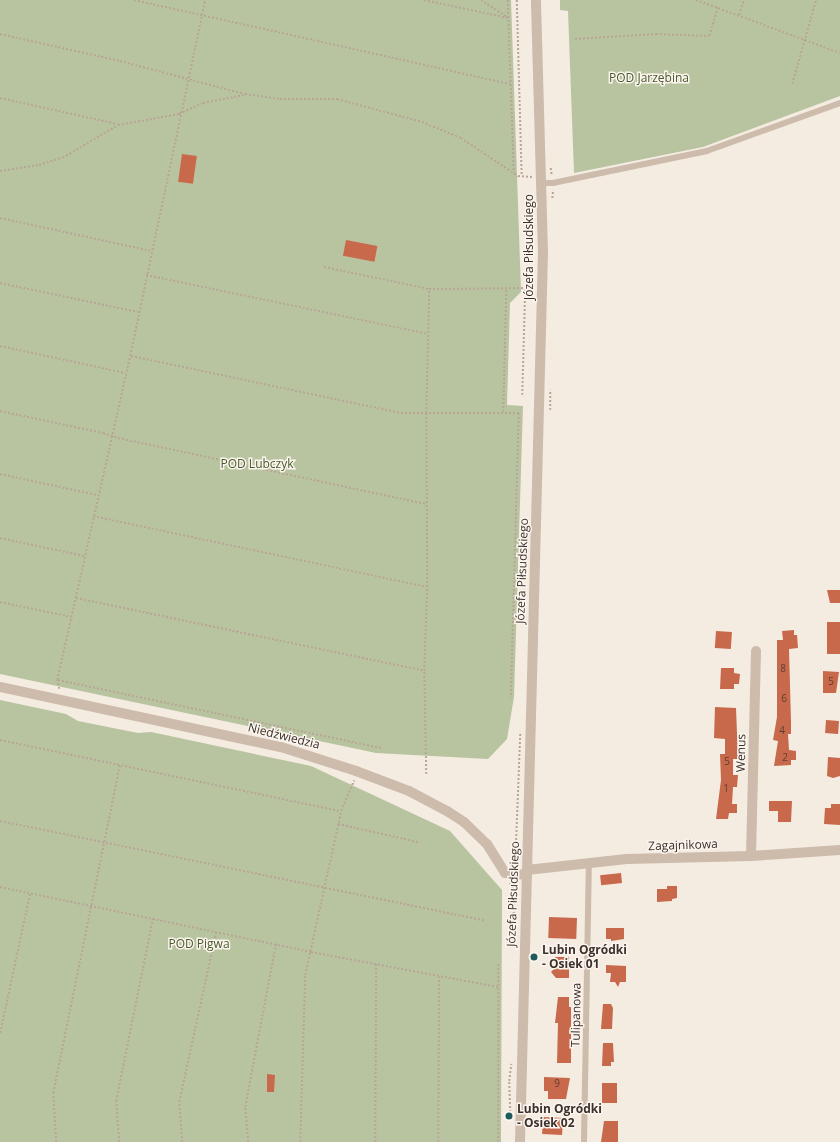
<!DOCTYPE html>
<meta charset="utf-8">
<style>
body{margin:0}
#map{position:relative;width:840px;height:1142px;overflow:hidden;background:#f4ebe1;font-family:"Open Sans",sans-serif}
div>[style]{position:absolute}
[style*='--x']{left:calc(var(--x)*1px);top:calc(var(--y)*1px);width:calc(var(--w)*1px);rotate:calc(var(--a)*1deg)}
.green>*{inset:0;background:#b8c4a0}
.building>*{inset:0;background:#c8694b;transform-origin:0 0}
.path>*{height:1.5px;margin-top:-0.75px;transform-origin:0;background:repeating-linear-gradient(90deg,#b9a596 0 2px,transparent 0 4px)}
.service>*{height:5.5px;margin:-2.75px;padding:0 2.75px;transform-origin:2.75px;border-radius:2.75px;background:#cdbbac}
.minor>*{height:10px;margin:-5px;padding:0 5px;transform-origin:5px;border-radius:5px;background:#cdbbac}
.tertiary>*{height:10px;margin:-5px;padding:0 5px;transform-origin:5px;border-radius:5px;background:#cdbbac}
.dots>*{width:11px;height:11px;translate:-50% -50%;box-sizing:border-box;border:2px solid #fbf5ee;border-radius:50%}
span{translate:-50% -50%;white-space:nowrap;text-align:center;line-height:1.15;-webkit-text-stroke:3px #fbf5ee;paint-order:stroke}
.number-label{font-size:10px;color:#5e3e33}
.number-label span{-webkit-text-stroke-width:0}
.park-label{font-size:12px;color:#4a5a2e}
.street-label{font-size:12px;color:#3b302b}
.poi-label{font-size:12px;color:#3b302b;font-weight:700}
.left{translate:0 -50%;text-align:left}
</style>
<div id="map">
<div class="green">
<div style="clip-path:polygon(0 0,511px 0,521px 292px,510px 303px,507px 405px,523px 406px,514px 697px,507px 739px,488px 759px,376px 753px,0 674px)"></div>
<div style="clip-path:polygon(560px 0,840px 0,840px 96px,703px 147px,574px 173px,568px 11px,560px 10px)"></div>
<div style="clip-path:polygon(0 700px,66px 714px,78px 721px,138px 733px,151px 732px,311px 766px,450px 831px,502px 890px,501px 1142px,0 1142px)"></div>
</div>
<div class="building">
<div style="left:182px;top:154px;width:15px;height:28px;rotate:8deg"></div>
<div style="left:346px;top:240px;width:32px;height:16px;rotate:11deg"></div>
<div style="clip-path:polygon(827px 590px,840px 590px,840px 603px,830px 603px)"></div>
<div style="left:827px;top:622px;width:13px;height:32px"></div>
<div style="clip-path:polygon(794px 630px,794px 635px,797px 635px,798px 648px,789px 649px,791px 722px,791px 734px,788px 734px,789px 750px,796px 751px,796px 760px,791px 760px,791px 765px,774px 766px,778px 741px,773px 740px,777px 717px,777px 640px,783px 640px,782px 631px)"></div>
<div style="left:716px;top:631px;width:16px;height:17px;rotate:4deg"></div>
<div style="clip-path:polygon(721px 668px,734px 668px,734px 673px,740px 674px,739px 684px,734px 684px,734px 689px,720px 689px)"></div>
<div style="clip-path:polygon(823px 671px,839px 672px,836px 693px,823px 693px)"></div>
<div style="clip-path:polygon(715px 707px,736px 708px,738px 759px,733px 759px,733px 775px,738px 775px,737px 787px,733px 787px,732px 804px,737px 804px,737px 813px,729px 813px,728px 819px,716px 819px,721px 780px,720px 754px,725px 754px,725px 739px,714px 738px)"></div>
<div style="left:826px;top:720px;width:13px;height:13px;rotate:4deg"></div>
<div style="clip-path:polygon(828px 757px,840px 758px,840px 776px,833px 778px,827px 776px)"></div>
<div style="clip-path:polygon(769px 801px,792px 801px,791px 822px,778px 822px,778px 811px,769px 811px)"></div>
<div style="clip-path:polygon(831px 804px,840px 804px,840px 825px,824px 824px,825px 808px,831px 808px)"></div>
<div style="left:621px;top:873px;width:10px;height:21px;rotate:84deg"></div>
<div style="clip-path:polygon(667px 886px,677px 886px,677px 898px,672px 899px,672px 901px,657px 902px,657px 889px,667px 889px)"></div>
<div style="left:549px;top:917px;width:28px;height:21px;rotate:2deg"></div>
<div style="clip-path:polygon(606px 928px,624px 928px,624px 939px,611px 941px,611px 939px,606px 939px)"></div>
<div style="clip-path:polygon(555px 957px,569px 957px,569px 978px,556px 978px,551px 972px,555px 968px)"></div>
<div style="clip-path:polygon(606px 965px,626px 966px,626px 982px,620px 982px,618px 987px,615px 982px,610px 982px,611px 973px,606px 973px)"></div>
<div style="clip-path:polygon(558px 997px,569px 997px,569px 1007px,571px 1007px,571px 1063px,557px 1063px,558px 1023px,555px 1023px)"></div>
<div style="clip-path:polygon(603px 1004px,611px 1004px,613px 1008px,612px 1029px,601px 1029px)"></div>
<div style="clip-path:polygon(603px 1043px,613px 1043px,614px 1062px,611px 1062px,611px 1066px,602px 1066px)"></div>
<div style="clip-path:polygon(267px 1074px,275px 1075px,274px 1092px,267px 1092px)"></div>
<div style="clip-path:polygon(544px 1077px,570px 1078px,566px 1099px,548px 1099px,548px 1091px,544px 1091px)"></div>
<div style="left:602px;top:1083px;width:15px;height:20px"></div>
<div style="left:543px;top:1117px;width:20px;height:17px;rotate:3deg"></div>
<div style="clip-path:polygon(604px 1121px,618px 1121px,618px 1142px,601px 1142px)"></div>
</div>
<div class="path">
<div style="--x:134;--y:0;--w:385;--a:12.6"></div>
<div style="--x:424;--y:0;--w:86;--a:12.1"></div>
<div style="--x:481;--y:0;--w:31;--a:33"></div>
<div style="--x:508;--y:0;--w:173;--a:88"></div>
<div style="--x:517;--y:0;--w:176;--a:88.4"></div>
<div style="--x:696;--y:0;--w:153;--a:20.2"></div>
<div style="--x:739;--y:15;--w:16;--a:-72"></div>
<div style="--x:0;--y:34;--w:123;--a:12.7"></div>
<div style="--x:120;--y:61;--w:129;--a:14.8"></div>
<div style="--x:245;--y:94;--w:35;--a:8"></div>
<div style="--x:280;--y:99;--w:57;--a:0"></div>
<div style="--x:337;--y:99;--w:88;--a:15.1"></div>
<div style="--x:422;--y:122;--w:42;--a:22.3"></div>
<div style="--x:461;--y:138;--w:69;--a:33.7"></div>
<div style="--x:518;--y:176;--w:14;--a:4"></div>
<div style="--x:575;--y:39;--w:81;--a:-3.5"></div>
<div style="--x:656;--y:34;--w:53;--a:2.2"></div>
<div style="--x:709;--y:36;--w:30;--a:-73"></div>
<div style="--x:792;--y:84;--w:87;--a:-74.1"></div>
<div style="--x:0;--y:98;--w:120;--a:12.5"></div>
<div style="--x:551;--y:168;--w:8;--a:83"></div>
<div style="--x:0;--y:171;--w:39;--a:-9"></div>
<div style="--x:39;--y:165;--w:28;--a:-18"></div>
<div style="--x:66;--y:156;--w:61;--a:-30.8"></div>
<div style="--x:118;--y:125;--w:62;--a:-10.2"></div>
<div style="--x:179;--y:114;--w:26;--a:-25"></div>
<div style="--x:203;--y:103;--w:41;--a:-11.3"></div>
<div style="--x:552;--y:198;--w:8;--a:-83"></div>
<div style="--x:0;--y:218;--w:155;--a:12.3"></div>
<div style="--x:532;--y:228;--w:28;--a:90"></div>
<div style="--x:324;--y:267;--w:107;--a:11.8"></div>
<div style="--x:429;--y:289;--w:103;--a:-0.6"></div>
<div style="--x:146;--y:275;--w:288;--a:11.8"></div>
<div style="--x:0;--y:283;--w:141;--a:11.9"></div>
<div style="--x:0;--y:346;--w:128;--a:12.2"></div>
<div style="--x:131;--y:356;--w:276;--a:11.9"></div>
<div style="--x:401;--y:413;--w:118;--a:0"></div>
<div style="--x:519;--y:413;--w:285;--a:91.6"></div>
<div style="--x:522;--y:395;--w:107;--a:-88.4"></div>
<div style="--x:550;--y:410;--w:20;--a:-90"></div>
<div style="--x:0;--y:411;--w:105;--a:12.1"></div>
<div style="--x:103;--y:433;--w:16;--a:18"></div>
<div style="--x:118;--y:438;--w:316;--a:12.1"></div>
<div style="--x:503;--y:412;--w:124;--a:-88.6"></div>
<div style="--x:0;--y:474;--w:99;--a:12.2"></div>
<div style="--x:93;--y:516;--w:341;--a:12"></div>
<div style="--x:0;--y:538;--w:86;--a:12.1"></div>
<div style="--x:76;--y:598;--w:356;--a:11.8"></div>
<div style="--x:0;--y:602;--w:73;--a:11.9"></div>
<div style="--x:58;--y:680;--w:330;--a:11.9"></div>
<div style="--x:59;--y:689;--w:9;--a:-103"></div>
<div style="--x:57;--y:680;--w:332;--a:-77.3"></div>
<div style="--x:130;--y:356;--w:364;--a:-78.1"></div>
<div style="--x:0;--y:740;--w:348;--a:11.8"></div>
<div style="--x:426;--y:774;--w:103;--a:-91.1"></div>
<div style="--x:424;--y:671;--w:84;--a:-88"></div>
<div style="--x:427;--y:587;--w:174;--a:-90.3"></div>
<div style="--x:426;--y:413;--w:124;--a:-88.6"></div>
<div style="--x:0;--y:821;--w:496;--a:11.6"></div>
<div style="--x:338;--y:824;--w:82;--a:12.7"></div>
<div style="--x:515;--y:864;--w:132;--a:-87.8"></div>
<div style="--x:510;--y:883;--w:6;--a:59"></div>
<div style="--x:513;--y:888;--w:49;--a:87.7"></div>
<div style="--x:0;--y:887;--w:318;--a:11.8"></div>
<div style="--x:311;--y:952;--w:190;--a:10.6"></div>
<div style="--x:0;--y:1033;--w:143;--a:-77.9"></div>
<div style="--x:510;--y:1112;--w:31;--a:-92"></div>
<div style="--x:509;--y:1081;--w:17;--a:-83"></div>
<div style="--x:56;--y:1142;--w:49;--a:-93.5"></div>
<div style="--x:53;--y:1093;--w:335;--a:-78.5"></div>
<div style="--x:119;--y:1142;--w:41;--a:-94.2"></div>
<div style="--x:116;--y:1101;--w:187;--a:-78.6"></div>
<div style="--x:182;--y:1142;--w:40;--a:-94.3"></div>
<div style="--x:179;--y:1102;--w:174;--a:-77.7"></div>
<div style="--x:248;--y:1142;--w:35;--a:-95"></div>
<div style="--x:245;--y:1107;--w:167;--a:-79.3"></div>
<div style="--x:300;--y:1142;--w:167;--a:-88.3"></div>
<div style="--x:305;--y:975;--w:168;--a:-77.6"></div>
<div style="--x:341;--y:811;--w:33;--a:-67"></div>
<div style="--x:375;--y:1142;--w:179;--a:-89.7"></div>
<div style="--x:438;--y:1142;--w:165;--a:-89.7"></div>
<div style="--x:498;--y:1142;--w:179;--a:-90"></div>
</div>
<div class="service">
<div style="--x:542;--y:183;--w:11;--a:0"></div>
<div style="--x:553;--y:183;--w:157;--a:-11.7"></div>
<div style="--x:707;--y:151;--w:141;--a:-19.8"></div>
<div style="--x:584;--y:1142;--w:278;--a:-89"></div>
</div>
<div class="minor">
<div style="--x:0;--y:687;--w:287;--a:12.1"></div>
<div style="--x:281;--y:747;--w:79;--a:17.7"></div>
<div style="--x:356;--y:771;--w:57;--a:20.7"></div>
<div style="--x:409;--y:791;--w:43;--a:27.8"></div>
<div style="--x:447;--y:811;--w:20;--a:33"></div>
<div style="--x:464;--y:822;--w:32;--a:44"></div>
<div style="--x:487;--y:844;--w:34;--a:58"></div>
<div style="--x:505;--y:873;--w:22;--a:5"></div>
<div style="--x:751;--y:856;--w:205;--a:-88.6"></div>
<div style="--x:527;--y:870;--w:100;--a:-6.3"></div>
<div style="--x:626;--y:859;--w:125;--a:-1.4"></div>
<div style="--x:751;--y:856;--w:89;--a:-3.9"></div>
</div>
<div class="tertiary">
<div style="--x:520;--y:1142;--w:889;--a:-88.52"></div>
<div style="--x:543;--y:253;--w:253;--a:-91.6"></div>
</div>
<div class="dots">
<div style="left:534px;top:957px;background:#1f5a5e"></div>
<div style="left:509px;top:1116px;background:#1f5a5e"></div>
</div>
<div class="number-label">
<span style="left:783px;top:669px">8</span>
<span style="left:831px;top:682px">5</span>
<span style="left:784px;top:699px">6</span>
<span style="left:782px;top:731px">4</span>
<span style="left:785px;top:758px">2</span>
<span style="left:727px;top:762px">5</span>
<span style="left:726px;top:789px">1</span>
<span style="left:557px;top:1084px">9</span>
</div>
<div class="park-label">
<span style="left:649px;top:78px">POD Jarzębina</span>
<span style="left:257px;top:464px">POD Lubczyk</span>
<span style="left:199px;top:944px">POD Pigwa</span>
</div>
<div class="street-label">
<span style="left:529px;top:247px;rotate:-90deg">Józefa Piłsudskiego</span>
<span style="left:522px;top:571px;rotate:-88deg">Józefa Piłsudskiego</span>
<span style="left:284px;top:736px;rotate:14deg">Niedźwiedzia</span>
<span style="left:741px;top:753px;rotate:-89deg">Wenus</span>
<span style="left:683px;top:845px;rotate:-2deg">Zagajnikowa</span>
<span style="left:513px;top:894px;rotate:-88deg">Józefa Piłsudskiego</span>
<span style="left:576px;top:1015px;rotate:-89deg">Tulipanowa</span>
</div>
<div class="poi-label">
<span class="left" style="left:542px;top:957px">Lubin Ogródki<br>- Osiek 01</span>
<span class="left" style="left:517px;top:1116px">Lubin Ogródki<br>- Osiek 02</span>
</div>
</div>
